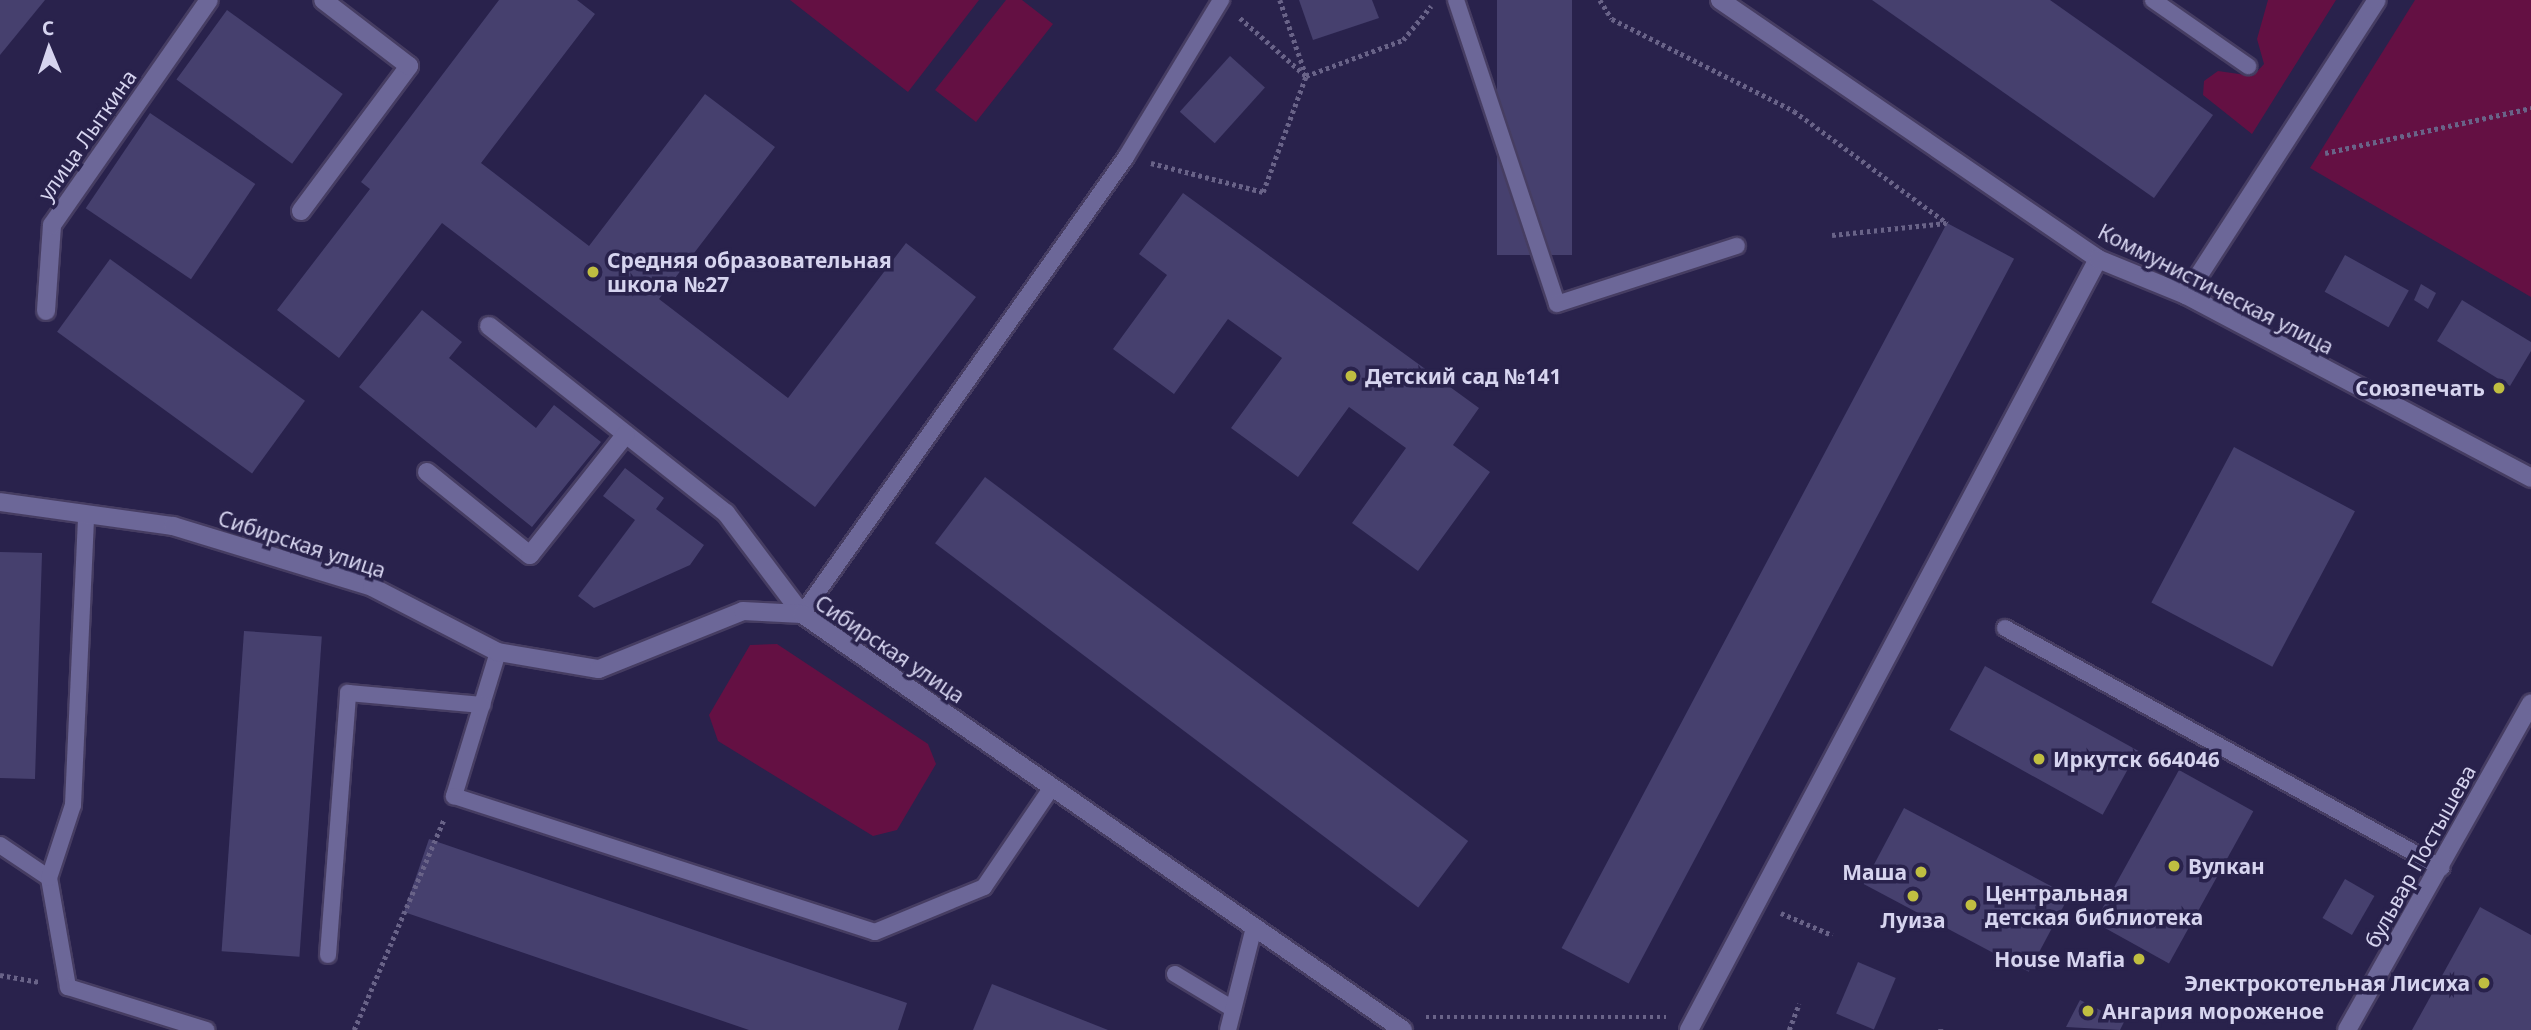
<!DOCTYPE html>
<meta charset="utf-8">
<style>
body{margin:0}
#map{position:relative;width:2531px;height:1030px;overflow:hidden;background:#29224c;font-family:"Noto Sans",sans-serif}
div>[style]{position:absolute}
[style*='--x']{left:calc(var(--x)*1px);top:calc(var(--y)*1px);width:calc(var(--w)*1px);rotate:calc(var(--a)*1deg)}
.green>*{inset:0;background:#641043}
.building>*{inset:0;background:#46406e;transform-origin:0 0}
.path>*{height:4.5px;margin-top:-2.25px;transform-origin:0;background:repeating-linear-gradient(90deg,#696388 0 3.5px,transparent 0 7px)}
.roads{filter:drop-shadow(2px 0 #463d62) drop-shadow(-2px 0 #463d62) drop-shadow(0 2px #463d62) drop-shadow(0 -2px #463d62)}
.lane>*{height:16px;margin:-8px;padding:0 8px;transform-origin:8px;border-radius:8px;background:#6c6798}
.street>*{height:18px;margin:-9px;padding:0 9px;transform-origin:9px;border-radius:9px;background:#6c6798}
.secondary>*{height:18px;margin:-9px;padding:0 9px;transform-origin:9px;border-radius:9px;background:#6c6798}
.dots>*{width:19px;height:19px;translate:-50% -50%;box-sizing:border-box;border:4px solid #29224c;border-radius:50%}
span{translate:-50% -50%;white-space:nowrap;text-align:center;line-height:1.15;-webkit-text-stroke:7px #29224c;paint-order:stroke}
.street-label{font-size:21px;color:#d6d4ef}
.poi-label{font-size:21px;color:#d6d4ef;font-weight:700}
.left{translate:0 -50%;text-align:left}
.right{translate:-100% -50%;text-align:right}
.north{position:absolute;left:14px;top:14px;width:70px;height:70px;-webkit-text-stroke:5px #29224c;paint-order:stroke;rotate:358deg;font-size:19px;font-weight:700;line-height:28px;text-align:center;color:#d6d4ef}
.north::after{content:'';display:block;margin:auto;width:24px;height:32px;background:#d6d4ef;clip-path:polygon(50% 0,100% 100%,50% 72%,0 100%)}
</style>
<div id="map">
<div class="green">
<div style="clip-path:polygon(790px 0,979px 0,908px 92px)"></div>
<div style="clip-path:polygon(1006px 0,1022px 0,1053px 24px,976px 122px,935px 90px)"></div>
<div style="clip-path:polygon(2268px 0,2336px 0,2252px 134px,2203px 95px,2204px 81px,2218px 71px,2253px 76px,2264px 64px,2257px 39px)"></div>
<div style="clip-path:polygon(2415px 0,2531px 0,2531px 297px,2310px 168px)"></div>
<div style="clip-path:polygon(777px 644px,928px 744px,936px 764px,897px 830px,873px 836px,718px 741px,709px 715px,750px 645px)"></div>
</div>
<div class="building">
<div style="clip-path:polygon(0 0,45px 0,0 55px)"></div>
<div style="clip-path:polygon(499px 0,577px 0,595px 14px,481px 163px,589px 246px,705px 94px,775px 147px,659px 299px,788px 398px,906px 243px,976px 297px,815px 507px,442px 223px,339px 358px,277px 310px,370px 189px,361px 182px)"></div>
<div style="clip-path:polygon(1299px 0,1372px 0,1379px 18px,1313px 40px)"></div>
<div style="left:1497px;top:0;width:75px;height:255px"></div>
<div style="clip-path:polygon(1872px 0,2050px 0,2213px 115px,2154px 198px)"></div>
<div style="left:227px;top:10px;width:143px;height:86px;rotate:36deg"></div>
<div style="left:1230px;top:56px;width:47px;height:75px;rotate:42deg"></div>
<div style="left:150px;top:113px;width:127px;height:115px;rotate:34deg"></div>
<div style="clip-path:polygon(1183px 193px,1479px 408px,1453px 445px,1490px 472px,1418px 571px,1352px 523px,1406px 448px,1349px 407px,1298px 477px,1231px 428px,1282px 358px,1228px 319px,1174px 394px,1113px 349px,1167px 275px,1139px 254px)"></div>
<div style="left:1947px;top:223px;width:76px;height:821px;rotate:28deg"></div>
<div style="left:2345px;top:255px;width:73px;height:42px;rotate:29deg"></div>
<div style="left:110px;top:259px;width:241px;height:90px;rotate:36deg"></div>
<div style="clip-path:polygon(2421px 284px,2436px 293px,2428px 309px,2414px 300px)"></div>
<div style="clip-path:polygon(2462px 300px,2531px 342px,2531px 351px,2510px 386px,2437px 341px)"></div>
<div style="clip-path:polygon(422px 310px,462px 342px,449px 358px,536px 428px,554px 405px,601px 442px,532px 527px,359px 387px)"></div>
<div style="left:2234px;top:447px;width:137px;height:176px;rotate:28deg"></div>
<div style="clip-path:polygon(625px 468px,664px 498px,656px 509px,704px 545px,690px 565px,594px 608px,578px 596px,635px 520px,603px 496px)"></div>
<div style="left:985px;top:477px;width:605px;height:83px;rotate:37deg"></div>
<div style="clip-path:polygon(0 552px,42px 553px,35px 779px,0 778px)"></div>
<div style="left:244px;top:631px;width:78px;height:321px;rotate:4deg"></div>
<div style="left:1985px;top:666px;width:175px;height:73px;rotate:29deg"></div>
<div style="left:2179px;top:770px;width:85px;height:174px;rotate:29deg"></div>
<div style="left:1904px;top:808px;width:187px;height:86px;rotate:28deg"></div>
<div style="clip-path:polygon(429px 839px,907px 1003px,898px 1030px,749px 1030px,404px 912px)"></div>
<div style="left:2345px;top:879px;width:34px;height:45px;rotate:30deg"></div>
<div style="clip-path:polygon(2480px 907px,2531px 935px,2531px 1030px,2412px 1030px)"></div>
<div style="left:1858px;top:962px;width:41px;height:56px;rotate:23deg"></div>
<div style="clip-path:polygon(992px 984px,1108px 1030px,973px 1030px)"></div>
<div style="clip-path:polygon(2080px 1000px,2124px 1022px,2120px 1030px,2066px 1027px)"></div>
</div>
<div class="path">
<div style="--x:1280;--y:0;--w:79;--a:70.9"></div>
<div style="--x:1600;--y:0;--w:22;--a:58"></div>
<div style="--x:1612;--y:19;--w:204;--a:26.8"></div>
<div style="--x:1794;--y:111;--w:190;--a:36.2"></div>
<div style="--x:1240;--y:18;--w:88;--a:41.3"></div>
<div style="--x:2325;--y:153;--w:211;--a:-12.3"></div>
<div style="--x:1151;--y:163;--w:116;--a:14.5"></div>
<div style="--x:1263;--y:192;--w:124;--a:-69.7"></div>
<div style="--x:1306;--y:76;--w:103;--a:-20.4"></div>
<div style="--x:1403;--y:40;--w:44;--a:-50.5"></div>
<div style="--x:1832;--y:235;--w:115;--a:-6"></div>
<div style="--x:1781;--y:913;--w:56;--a:23.3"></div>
<div style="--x:0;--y:975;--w:40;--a:10"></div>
<div style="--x:1426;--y:1017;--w:240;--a:0"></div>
<div style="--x:1941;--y:1029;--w:1;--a:90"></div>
<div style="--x:354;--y:1030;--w:229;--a:-66.9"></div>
<div style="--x:1789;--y:1030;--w:28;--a:-69"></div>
</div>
<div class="roads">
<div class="lane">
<div style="--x:1456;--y:0;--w:320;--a:71.6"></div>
<div style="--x:1557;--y:304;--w:189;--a:-17.9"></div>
<div style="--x:2153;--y:0;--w:116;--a:34.8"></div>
<div style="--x:802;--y:614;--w:560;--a:-54.66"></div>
<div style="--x:1126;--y:157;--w:184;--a:-58.8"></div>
<div style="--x:2005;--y:628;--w:498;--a:28.8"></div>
<div style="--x:498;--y:652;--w:151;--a:107"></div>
<div style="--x:454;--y:796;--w:442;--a:17.9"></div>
<div style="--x:875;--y:932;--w:118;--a:-22.4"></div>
<div style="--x:984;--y:887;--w:121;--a:-55.8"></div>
<div style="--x:0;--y:845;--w:59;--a:34"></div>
<div style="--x:49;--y:878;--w:111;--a:80.1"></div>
<div style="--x:68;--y:987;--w:145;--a:17.3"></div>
<div style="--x:49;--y:878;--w:77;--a:-71.8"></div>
<div style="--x:73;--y:805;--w:291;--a:-87.4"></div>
<div style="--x:328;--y:955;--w:263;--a:-85.6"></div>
<div style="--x:348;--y:693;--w:135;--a:5.1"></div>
<div style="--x:1175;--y:974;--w:68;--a:31.1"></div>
<div style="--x:1228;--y:1030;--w:106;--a:-75.8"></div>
</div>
<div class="street">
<div style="--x:301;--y:211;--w:181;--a:-53.3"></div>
<div style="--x:409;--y:66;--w:108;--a:-142.5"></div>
<div style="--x:2186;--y:295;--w:391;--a:27.9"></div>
<div style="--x:46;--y:311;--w:86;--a:-86"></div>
<div style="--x:52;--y:225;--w:274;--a:-55.1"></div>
<div style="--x:489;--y:326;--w:302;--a:38.3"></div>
<div style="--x:726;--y:513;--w:126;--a:53"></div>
<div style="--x:427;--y:472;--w:132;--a:38.9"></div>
<div style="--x:530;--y:555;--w:154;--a:-51.6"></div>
<div style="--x:0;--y:502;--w:175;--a:7.9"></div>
<div style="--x:173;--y:526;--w:208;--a:17"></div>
<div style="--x:372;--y:587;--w:142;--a:27.3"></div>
<div style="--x:498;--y:652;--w:102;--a:9.6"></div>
<div style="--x:599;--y:669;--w:155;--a:-21.9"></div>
<div style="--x:743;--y:611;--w:59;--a:2.9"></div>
<div style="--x:802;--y:614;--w:731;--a:34.69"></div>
<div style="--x:1689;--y:1030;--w:873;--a:-62.05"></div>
<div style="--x:2347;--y:1030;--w:375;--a:-60.6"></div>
</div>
<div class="secondary">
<div style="--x:1720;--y:0;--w:458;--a:34.4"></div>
<div style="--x:2098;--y:259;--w:95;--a:22.2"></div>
<div style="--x:2186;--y:295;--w:351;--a:-57.1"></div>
</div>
</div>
<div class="dots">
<div style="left:593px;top:272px;background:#c0be41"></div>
<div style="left:1351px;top:376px;background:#c0be41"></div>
<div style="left:2499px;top:388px;background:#c0be41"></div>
<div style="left:2039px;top:759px;background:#c0be41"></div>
<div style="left:2174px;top:866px;background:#c0be41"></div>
<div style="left:1921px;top:872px;background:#c0be41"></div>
<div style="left:1913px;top:896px;background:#c0be41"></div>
<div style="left:1971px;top:905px;background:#c0be41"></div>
<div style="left:2139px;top:959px;background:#c0be41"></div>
<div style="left:2484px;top:983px;background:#c0be41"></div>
<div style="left:2088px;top:1011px;background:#c0be41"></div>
</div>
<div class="street-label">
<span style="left:87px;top:135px;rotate:-55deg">улица Лыткина</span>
<span style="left:2216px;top:289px;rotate:27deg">Коммунистическая улица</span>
<span style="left:302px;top:544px;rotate:18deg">Сибирская улица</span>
<span style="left:890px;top:649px;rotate:34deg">Сибирская улица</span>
<span style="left:2420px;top:856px;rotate:-61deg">бульвар Постышева</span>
</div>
<div class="poi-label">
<span class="left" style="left:607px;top:272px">Средняя образовательная<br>школа №27</span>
<span class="left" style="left:1365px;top:376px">Детский сад №141</span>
<span class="right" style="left:2485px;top:388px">Союзпечать</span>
<span class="left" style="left:2053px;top:759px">Иркутск 664046</span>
<span class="left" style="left:2188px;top:866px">Вулкан</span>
<span class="right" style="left:1907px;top:872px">Маша</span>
<span class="left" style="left:1985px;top:905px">Центральная<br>детская библиотека</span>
<span style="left:1913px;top:920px">Луиза</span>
<span class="right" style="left:2125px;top:959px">House Mafia</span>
<span class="right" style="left:2470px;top:983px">Электрокотельная Лисиха</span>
<span class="left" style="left:2102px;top:1011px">Ангария мороженое</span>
</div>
<div class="north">С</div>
</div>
